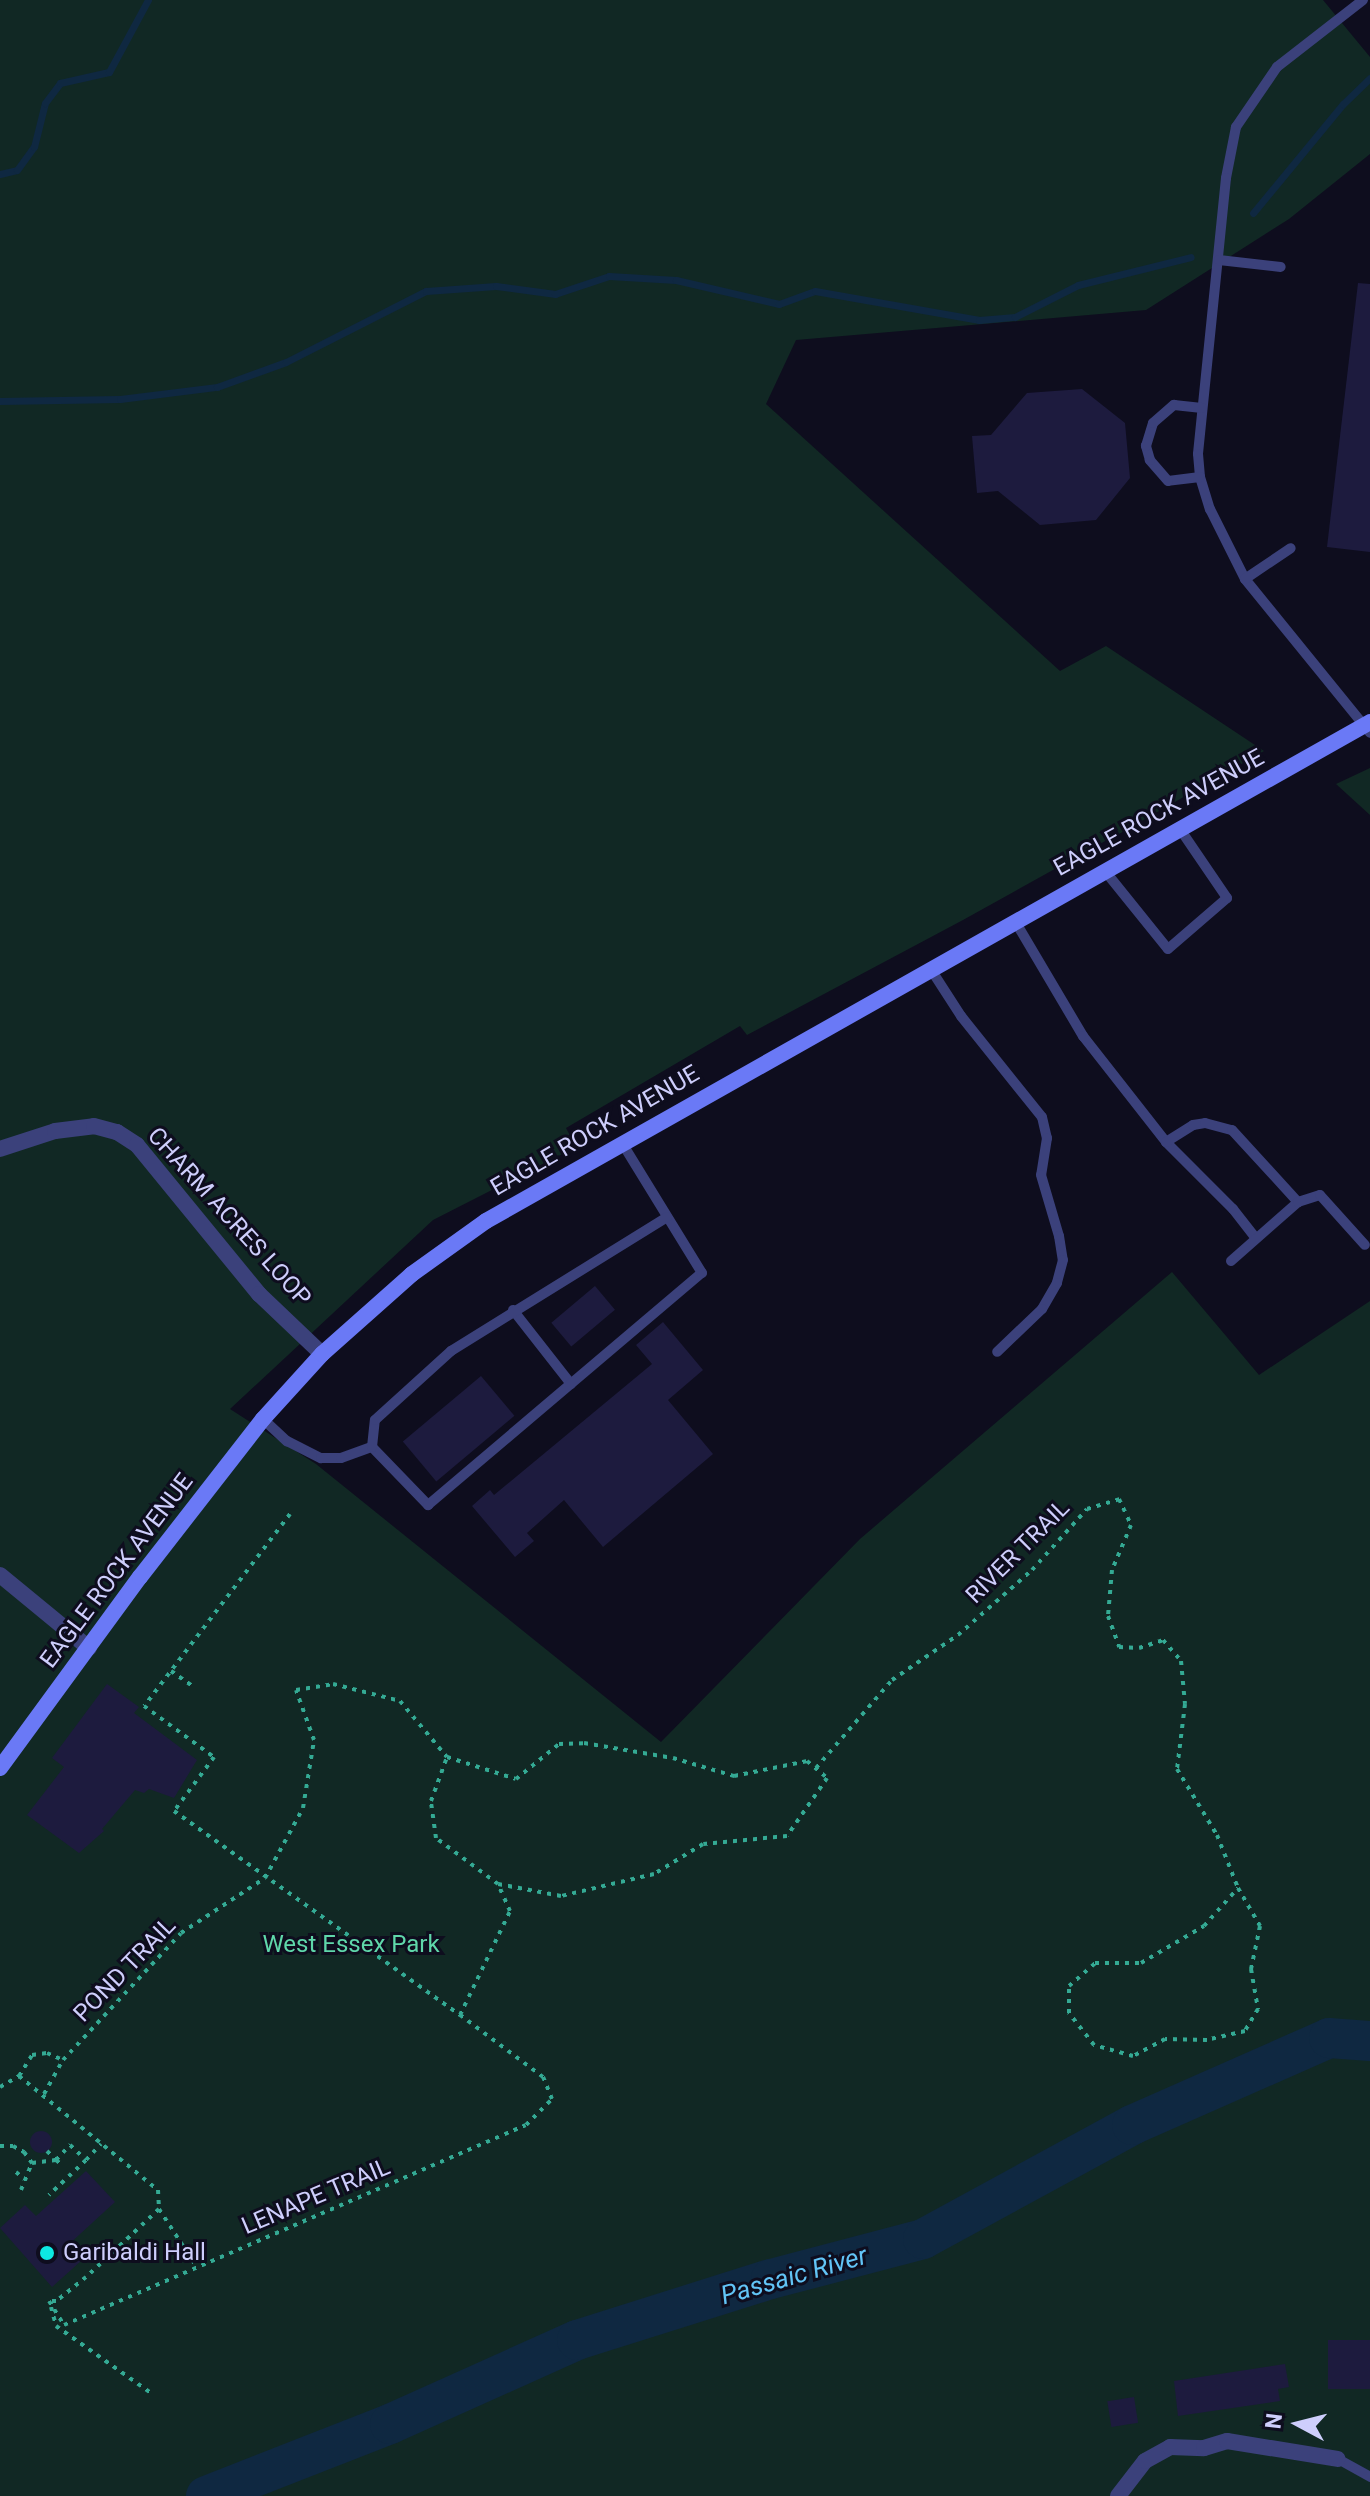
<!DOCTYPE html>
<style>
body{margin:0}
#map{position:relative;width:1370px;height:2496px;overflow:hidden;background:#0e0d1e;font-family:Roboto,sans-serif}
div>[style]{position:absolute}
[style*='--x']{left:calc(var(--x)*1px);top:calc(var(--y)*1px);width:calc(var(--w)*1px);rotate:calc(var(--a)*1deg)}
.green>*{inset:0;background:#112824}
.stream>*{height:7px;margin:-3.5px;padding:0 3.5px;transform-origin:3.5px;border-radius:3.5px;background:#0f2841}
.river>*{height:40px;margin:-20px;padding:0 20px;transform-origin:20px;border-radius:20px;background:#0f2841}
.building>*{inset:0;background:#1d1b3e;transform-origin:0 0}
.round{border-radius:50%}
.path>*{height:4px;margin-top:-2px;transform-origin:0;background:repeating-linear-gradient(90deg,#34aa94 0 4px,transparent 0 10px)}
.service>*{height:10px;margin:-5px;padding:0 5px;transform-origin:5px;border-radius:5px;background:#3b417b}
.minor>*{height:16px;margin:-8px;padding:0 8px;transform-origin:8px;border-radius:8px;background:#3b417b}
.secondary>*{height:16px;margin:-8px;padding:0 8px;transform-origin:8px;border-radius:8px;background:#6a79f6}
.dots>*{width:22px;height:22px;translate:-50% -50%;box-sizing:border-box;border:4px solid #0e0d1e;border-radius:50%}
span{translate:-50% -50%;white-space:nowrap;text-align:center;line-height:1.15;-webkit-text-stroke:6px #0e0d1e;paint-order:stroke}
.street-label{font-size:24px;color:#cecefc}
.park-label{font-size:24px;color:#5fd7aa}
.poi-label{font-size:24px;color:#cecefc}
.left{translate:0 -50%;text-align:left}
.water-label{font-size:26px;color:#62c4f6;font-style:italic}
.north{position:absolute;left:1258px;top:2384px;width:80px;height:80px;-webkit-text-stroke:6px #0e0d1e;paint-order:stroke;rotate:277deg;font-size:22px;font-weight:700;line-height:32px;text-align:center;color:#cecefc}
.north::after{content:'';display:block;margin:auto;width:28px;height:36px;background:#cecefc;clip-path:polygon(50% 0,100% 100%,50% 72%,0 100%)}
</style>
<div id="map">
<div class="green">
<div style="clip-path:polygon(0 0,1323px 0,1370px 57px,1370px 154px,1289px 219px,1146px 310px,796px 340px,766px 404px,1060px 671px,1106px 646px,1264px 751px,1119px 834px,1099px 832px,1107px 840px,963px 920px,747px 1035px,740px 1026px,566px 1128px,576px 1147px,433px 1220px,230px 1409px,316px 1464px,661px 1742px,860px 1539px,1172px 1272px,1259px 1375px,1370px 1301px,1370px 2496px,0 2496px)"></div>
<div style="clip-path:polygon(1370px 768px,1370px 815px,1336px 784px)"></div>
</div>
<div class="stream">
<div style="--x:0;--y:174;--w:17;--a:-13"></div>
<div style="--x:17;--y:170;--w:29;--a:-54"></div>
<div style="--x:34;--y:147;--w:45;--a:-76"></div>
<div style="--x:45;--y:103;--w:25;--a:-53"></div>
<div style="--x:60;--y:83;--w:50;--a:-12.7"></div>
<div style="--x:109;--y:72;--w:82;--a:-61.6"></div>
<div style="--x:1253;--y:213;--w:141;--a:-50.5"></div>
<div style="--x:1343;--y:104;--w:37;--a:-44"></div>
<div style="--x:0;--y:401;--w:120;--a:-1"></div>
<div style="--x:120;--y:399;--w:98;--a:-7.1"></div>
<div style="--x:217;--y:387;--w:73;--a:-19.9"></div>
<div style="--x:286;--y:362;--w:157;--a:-26.9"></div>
<div style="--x:426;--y:291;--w:70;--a:-4.1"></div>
<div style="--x:496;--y:286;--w:60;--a:7.7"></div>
<div style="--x:555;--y:294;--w:57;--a:-18.4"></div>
<div style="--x:609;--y:276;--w:67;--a:3.4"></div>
<div style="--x:676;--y:280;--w:106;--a:13.1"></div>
<div style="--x:779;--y:304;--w:38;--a:-20"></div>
<div style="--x:815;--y:291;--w:167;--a:10"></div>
<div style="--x:979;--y:320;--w:36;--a:-5"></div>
<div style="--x:1015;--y:317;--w:71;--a:-26.9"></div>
<div style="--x:1078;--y:285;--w:116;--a:-13.9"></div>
</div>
<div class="river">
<div style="--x:206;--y:2496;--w:198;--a:-21.4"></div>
<div style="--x:390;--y:2424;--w:205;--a:-24.2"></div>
<div style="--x:577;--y:2340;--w:203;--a:-17.5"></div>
<div style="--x:771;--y:2279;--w:157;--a:-14.7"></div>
<div style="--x:923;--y:2239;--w:238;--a:-28.6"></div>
<div style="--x:1132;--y:2125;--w:215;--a:-23.8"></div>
<div style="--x:1329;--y:2038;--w:41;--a:4.2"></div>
</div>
<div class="building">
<div style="clip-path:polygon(1358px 283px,1370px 284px,1370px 552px,1327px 547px)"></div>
<div style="clip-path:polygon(1082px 389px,1125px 423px,1130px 478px,1096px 520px,1040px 525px,998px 491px,977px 493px,972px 436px,991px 435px,1027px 393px)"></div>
<div style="left:595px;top:1286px;width:31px;height:57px;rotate:50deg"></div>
<div style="clip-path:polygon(663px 1322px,703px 1370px,668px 1400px,713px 1454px,603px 1547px,564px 1500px,527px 1533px,534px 1541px,515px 1557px,472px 1506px,490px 1490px,494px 1495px,652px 1364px,636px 1345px)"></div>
<div style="left:481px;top:1376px;width:52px;height:102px;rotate:50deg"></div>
<div style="clip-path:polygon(107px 1684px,139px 1707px,134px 1713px,197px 1760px,174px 1798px,149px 1789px,144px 1793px,135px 1790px,102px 1829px,104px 1831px,79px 1853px,27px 1815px,64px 1767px,52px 1758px)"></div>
<div class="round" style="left:30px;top:2131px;width:22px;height:22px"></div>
<div style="clip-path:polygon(86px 2171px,115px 2202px,67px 2246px,81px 2261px,52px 2287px,0 2228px,25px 2205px,36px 2216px)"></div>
<div style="left:1370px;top:2340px;width:49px;height:42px;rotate:90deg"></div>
<div style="clip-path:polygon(1285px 2364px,1289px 2387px,1278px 2389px,1280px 2401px,1178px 2416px,1174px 2381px)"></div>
<div style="left:1134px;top:2397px;width:26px;height:27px;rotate:81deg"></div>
</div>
<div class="path">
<div style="--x:290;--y:1514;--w:241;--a:127.2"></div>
<div style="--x:144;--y:1706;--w:87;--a:36.1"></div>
<div style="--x:214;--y:1757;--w:67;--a:126.5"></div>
<div style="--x:174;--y:1811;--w:351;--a:35.5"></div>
<div style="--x:171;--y:1671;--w:29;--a:35"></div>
<div style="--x:816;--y:1768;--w:116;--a:-49.2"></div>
<div style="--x:892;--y:1680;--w:80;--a:-34.3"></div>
<div style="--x:958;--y:1635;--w:98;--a:-41.3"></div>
<div style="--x:1032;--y:1570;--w:82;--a:-48"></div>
<div style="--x:1087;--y:1509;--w:34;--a:-17"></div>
<div style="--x:1119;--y:1499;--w:29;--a:65"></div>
<div style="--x:1131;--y:1525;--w:49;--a:112.9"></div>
<div style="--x:1112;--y:1570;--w:46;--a:95"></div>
<div style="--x:1108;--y:1616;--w:33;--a:70"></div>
<div style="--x:1119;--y:1647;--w:20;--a:3"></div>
<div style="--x:1139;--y:1648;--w:25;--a:-18"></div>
<div style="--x:1163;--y:1640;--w:28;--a:49"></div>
<div style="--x:1181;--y:1661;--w:43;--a:84.7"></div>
<div style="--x:1185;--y:1704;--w:65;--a:97"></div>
<div style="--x:1177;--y:1769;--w:77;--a:58.8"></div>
<div style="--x:1217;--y:1835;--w:57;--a:68.4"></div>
<div style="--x:1238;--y:1888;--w:44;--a:59.9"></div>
<div style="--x:1260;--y:1926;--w:44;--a:101.8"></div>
<div style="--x:1251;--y:1969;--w:41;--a:80.1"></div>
<div style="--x:1258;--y:2009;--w:26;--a:121"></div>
<div style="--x:1245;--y:2031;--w:39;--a:167"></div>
<div style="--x:1207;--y:2040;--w:42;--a:-178.6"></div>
<div style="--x:1165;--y:2039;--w:36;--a:152"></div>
<div style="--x:1133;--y:2056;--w:41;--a:-164.2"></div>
<div style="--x:1094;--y:2045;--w:41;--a:-128"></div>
<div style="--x:1069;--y:2013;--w:27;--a:-90"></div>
<div style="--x:1069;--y:1986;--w:35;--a:-41"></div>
<div style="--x:1095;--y:1963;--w:46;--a:0"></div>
<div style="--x:1141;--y:1963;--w:73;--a:-30.4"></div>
<div style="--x:1204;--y:1926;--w:51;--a:-48.2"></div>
<div style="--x:19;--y:2076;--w:25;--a:-58"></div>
<div style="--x:32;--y:2055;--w:15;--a:-8"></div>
<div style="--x:47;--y:2053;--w:17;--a:24"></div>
<div style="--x:63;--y:2060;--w:173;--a:-47.1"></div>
<div style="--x:181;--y:1933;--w:100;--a:-33.2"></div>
<div style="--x:265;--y:1878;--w:80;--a:-61.5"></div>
<div style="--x:303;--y:1808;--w:69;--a:-80.8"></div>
<div style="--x:314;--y:1740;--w:53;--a:-109.8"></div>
<div style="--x:296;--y:1690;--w:37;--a:-9"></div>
<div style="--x:333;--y:1684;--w:69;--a:14.2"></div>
<div style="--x:400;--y:1701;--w:73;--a:50"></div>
<div style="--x:447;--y:1757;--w:72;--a:17.7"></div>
<div style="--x:516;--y:1779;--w:55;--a:-39.1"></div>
<div style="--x:559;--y:1744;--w:25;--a:-2"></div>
<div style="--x:584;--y:1743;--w:90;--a:9.6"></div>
<div style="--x:673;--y:1758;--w:64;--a:16.4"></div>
<div style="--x:734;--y:1776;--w:75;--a:-11.6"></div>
<div style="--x:807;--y:1761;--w:26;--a:40"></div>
<div style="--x:827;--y:1778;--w:70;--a:124.6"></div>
<div style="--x:787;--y:1836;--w:84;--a:174.6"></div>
<div style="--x:703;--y:1844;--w:57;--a:148.5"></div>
<div style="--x:654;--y:1874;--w:96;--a:166.7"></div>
<div style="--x:561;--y:1896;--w:64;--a:-169.2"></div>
<div style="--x:498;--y:1884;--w:77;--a:-143.4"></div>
<div style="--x:436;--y:1838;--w:37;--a:-98"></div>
<div style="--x:431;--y:1801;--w:47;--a:-70"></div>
<div style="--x:0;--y:2087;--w:22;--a:-30"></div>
<div style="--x:19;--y:2076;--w:180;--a:39.4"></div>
<div style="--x:158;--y:2190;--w:19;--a:87"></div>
<div style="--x:159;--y:2209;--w:100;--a:137"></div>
<div style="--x:86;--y:2277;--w:38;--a:141"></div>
<div style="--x:56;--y:2301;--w:7;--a:180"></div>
<div style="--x:49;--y:2301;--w:28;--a:58"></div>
<div style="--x:64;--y:2325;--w:503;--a:-23.41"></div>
<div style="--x:526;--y:2125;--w:37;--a:-45"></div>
<div style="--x:552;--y:2099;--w:24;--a:-112"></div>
<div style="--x:543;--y:2077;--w:104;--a:-143.2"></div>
<div style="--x:460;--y:2015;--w:115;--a:-64.3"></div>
<div style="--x:510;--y:1911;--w:30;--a:-114"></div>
<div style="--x:44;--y:2094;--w:39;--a:-61"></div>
<div style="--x:0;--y:2146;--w:13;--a:0"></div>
<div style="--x:13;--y:2146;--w:13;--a:29"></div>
<div style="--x:24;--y:2152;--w:14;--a:54"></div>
<div style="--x:47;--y:2151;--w:13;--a:45"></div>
<div style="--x:56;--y:2160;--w:21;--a:-47"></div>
<div style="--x:70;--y:2145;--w:22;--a:43"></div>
<div style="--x:86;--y:2160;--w:51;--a:136.6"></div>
<div style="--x:86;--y:2160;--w:22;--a:-47"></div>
<div style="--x:16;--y:2172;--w:11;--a:41"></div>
<div style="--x:21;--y:2190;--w:29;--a:-68"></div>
<div style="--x:32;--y:2163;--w:24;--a:-7"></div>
<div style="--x:56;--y:2160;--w:8;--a:40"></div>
<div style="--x:159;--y:2209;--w:68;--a:57"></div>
<div style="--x:51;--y:2307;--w:20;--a:75"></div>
<div style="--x:56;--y:2326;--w:116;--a:35.2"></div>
</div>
<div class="service">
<div style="--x:1363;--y:0;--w:109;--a:142.1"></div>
<div style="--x:1277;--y:67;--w:73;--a:124.3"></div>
<div style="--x:1236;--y:127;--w:52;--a:101.1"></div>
<div style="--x:1226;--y:178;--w:277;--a:95.8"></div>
<div style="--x:1198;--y:454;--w:23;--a:85"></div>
<div style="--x:1200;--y:477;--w:34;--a:73"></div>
<div style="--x:1210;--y:509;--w:78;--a:63.4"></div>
<div style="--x:1245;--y:579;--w:198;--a:50.9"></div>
<div style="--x:1219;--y:260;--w:62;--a:6.4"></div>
<div style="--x:1200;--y:477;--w:32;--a:173"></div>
<div style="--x:1168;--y:481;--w:28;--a:-131"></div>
<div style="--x:1150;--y:460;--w:15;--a:-106"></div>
<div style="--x:1146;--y:446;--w:24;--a:-73"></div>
<div style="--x:1153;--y:423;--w:28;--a:-41"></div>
<div style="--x:1174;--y:405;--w:28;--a:6"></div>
<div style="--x:1245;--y:579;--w:55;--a:-34"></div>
<div style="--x:1105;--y:871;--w:100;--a:51.1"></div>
<div style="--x:1168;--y:949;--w:78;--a:-40.8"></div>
<div style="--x:1227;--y:898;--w:83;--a:-124.3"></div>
<div style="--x:1015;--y:921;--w:134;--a:59.4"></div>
<div style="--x:1083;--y:1036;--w:135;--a:51.9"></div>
<div style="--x:1166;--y:1142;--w:95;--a:45"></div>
<div style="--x:1233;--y:1209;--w:36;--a:52"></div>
<div style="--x:930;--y:968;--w:57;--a:57.1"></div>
<div style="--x:961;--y:1016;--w:129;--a:51.3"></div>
<div style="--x:1042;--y:1117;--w:22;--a:77"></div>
<div style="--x:1047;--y:1138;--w:37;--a:99"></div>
<div style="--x:1041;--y:1175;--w:64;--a:73.6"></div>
<div style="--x:1059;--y:1236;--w:24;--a:81"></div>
<div style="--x:1063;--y:1260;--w:24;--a:105"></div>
<div style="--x:1057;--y:1283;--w:30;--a:120"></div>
<div style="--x:1042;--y:1309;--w:62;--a:136.3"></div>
<div style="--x:1166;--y:1142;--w:32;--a:-32"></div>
<div style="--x:1193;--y:1125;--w:12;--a:-9"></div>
<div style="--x:1205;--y:1123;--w:28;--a:15"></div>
<div style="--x:1232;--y:1130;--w:98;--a:47.5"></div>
<div style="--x:1231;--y:1261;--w:89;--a:-41.4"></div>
<div style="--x:1298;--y:1202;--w:23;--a:-18"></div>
<div style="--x:1320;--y:1195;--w:67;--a:48"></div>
<div style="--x:513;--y:1310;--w:94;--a:51.9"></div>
<div style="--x:263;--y:1419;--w:33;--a:43"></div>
<div style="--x:287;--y:1441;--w:38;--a:27"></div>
<div style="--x:321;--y:1458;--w:20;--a:0"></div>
<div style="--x:341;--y:1458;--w:33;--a:-20"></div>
<div style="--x:372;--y:1447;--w:81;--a:46"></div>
<div style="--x:428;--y:1505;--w:359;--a:-40.3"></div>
<div style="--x:702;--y:1273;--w:153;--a:-121.6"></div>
<div style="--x:372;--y:1447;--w:27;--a:-84"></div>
<div style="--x:375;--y:1420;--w:103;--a:-42.2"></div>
<div style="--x:451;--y:1351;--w:254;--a:-31.8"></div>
<div style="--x:1338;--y:2459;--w:37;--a:29"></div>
</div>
<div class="minor">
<div style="--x:0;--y:1149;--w:58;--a:-18.1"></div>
<div style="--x:55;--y:1131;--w:39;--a:-7"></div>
<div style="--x:94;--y:1126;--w:24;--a:15"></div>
<div style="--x:117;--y:1132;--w:24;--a:33"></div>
<div style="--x:137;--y:1145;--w:193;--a:50.7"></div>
<div style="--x:259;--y:1294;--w:87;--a:43.6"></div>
<div style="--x:0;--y:1575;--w:115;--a:39.4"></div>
<div style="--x:1118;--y:2496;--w:44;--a:-52.4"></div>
<div style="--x:1145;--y:2461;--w:29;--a:-29"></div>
<div style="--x:1170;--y:2447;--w:34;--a:2"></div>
<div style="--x:1204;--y:2448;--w:24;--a:-17"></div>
<div style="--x:1227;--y:2441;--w:112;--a:9.2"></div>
</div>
<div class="secondary">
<div style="--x:0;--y:1768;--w:237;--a:-53.8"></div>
<div style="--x:140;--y:1577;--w:200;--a:-52.1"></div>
<div style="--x:263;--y:1419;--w:88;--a:-47.8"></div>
<div style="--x:322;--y:1354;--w:120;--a:-41.6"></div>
<div style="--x:412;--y:1274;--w:91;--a:-35.6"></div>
<div style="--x:486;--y:1221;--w:1015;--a:-29.44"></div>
</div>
<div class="dots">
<div style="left:47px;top:2253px;background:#0de9e3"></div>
</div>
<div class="street-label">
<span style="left:1159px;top:813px;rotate:-29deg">EAGLE ROCK AVENUE</span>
<span style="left:595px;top:1131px;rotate:-30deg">EAGLE ROCK AVENUE</span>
<span style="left:229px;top:1217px;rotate:48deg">CHARM ACRES LOOP</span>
<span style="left:1018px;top:1552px;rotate:-45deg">RIVER TRAIL</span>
<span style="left:117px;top:1571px;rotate:-53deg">EAGLE ROCK AVENUE</span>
<span style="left:125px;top:1970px;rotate:-46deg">POND TRAIL</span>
<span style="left:316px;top:2197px;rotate:-23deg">LENAPE TRAIL</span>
</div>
<div class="park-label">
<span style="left:351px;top:1945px">West Essex Park</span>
</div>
<div class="poi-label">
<span class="left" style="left:63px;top:2253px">Garibaldi Hall</span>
</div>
<div class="water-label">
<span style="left:794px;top:2276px;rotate:-16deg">Passaic River</span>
</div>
<div class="north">N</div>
</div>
